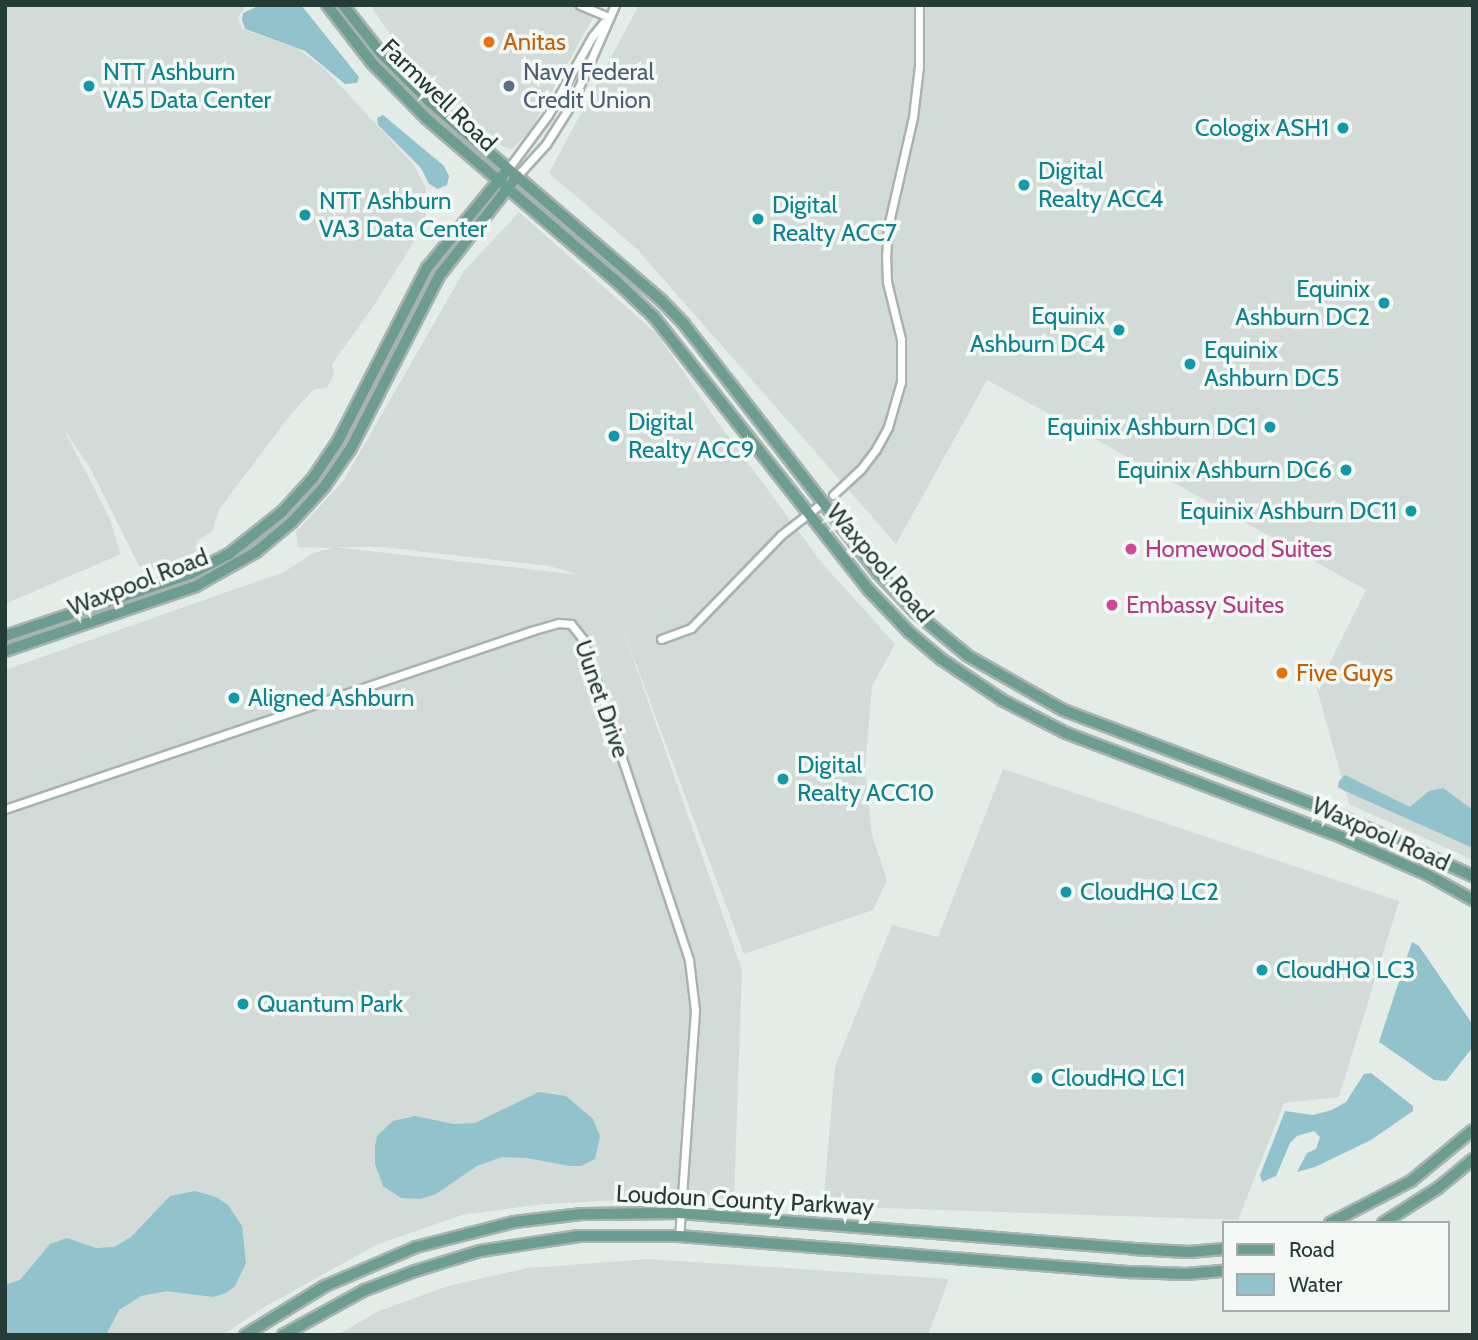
<!DOCTYPE html>
<style>
body{margin:0}
#map{position:relative;width:1478px;height:1340px;overflow:hidden;background:#e4ece8;font-family:Cabin,sans-serif}
div>[style]{position:absolute}
[style*='--x']{left:calc(var(--x)*1px);top:calc(var(--y)*1px);width:calc(var(--w)*1px);rotate:calc(var(--a)*1deg)}
.built>*{inset:0;background:#d2dbd7}
.water>*{inset:0;background:#92c2cb}
.roads{filter:drop-shadow(2px 0 #a7b3af) drop-shadow(-2px 0 #a7b3af) drop-shadow(0 2px #a7b3af) drop-shadow(0 -2px #a7b3af)}
.minor>*{height:7px;margin:-3.5px;padding:0 3.5px;transform-origin:3.5px;border-radius:3.5px;background:#fff}
.major>*{height:10px;margin:-5px;padding:0 5px;transform-origin:5px;border-radius:5px;background:#6d9c90}
.dots>*{width:19px;height:19px;translate:-50% -50%;box-sizing:border-box;border:4px solid #f4f9f6;border-radius:50%}
span{translate:-50% -50%;white-space:nowrap;text-align:center;line-height:1.15;-webkit-text-stroke:7px #f4f9f6;paint-order:stroke}
.food-label{font-size:24px;color:#c56008}
.left{translate:0 -50%;text-align:left}
.culture-label{font-size:24px;color:#0d838f}
.right{translate:-100% -50%;text-align:right}
.service-label{font-size:24px;color:#4e5e75}
.street-label{font-size:24px;color:#253b35}
.hotel-label{font-size:24px;color:#b23c85}
.frame{position:absolute;inset:0;border:7px solid #253b35;pointer-events:none}
.legend{position:absolute;left:1222px;top:1221px;width:228px;height:91px;box-sizing:border-box;background:#f4f9f6;border:2px solid #a1ada9;margin:0;padding:9px 12px;list-style:none;font-size:21px;color:#253b35}
.legend li{display:flex;align-items:center;gap:14px;height:35px}
.legend b{width:35px;border:2px solid #a1ada9}
</style>
<div id="map">
<div class="built">
<div style="clip-path:polygon(5px 5px,247px 5px,238px 17px,242px 29px,296px 48px,324px 68px,414px 165px,425px 186px,428px 208px,420px 232px,371px 310px,332px 364px,334px 374px,327px 388px,314px 389px,292px 413px,220px 508px,212px 531px,196px 542px,200px 550px,157px 568px,139px 566px,90px 468px,63px 428px,109px 517px,121px 554px,5px 604px)"></div>
<div style="clip-path:polygon(370px 5px,600px 5px,530px 131px,512px 149px,502px 146px,399px 47px)"></div>
<div style="clip-path:polygon(639px 5px,1473px 5px,1473px 860px,1349px 804px,1317px 689px,1366px 590px,1137px 462px,987px 380px,896px 544px,637px 249px,549px 173px)"></div>
<div style="clip-path:polygon(evenodd,519px 212px,658px 335px,719px 424px,822px 563px,895px 644px,872px 686px,865px 769px,872px 835px,887px 880px,873px 910px,744px 954px,620px 621px,742px 970px,734px 1199px,668px 1198px,544px 1204px,462px 1215px,376px 1245px,266px 1306px,223px 1335px,5px 1335px,5px 670px,284px 572px,313px 553px,333px 548px,298px 547px,296px 532px,344px 480px,464px 271px,519px 212px,382px 547px,549px 566px,580px 575px,334px 547px,382px 547px)"></div>
<div style="clip-path:polygon(1003px 769px,1399px 901px,1339px 1097px,1284px 1103px,1238px 1220px,823px 1206px,835px 1067px,892px 925px,938px 937px)"></div>
<div style="clip-path:polygon(649px 1259px,949px 1279px,928px 1335px,337px 1335px,379px 1311px,448px 1286px,528px 1268px)"></div>
</div>
<div class="water">
<div style="clip-path:polygon(301px 5px,359px 77px,357px 83px,345px 84px,305px 51px,245px 29px,242px 20px,243px 13px,258px 6px)"></div>
<div style="clip-path:polygon(383px 115px,444px 166px,449px 176px,447px 185px,438px 189px,429px 184px,421px 168px,378px 125px,377px 118px)"></div>
<div style="clip-path:polygon(1345px 775px,1410px 807px,1429px 791px,1443px 788px,1473px 810px,1473px 848px,1343px 790px,1338px 787px,1339px 781px)"></div>
<div style="clip-path:polygon(1412px 942px,1419px 946px,1473px 1025px,1473px 1047px,1446px 1081px,1434px 1080px,1379px 1042px)"></div>
<div style="clip-path:polygon(1371px 1073px,1413px 1106px,1413px 1111px,1371px 1140px,1315px 1167px,1297px 1172px,1307px 1153px,1316px 1149px,1320px 1137px,1314px 1131px,1297px 1136px,1290px 1143px,1276px 1176px,1262px 1182px,1260px 1175px,1285px 1111px,1313px 1115px,1332px 1110px,1346px 1102px,1364px 1074px)"></div>
<div style="clip-path:polygon(539px 1092px,566px 1096px,593px 1119px,600px 1136px,595px 1159px,581px 1166px,571px 1166px,526px 1158px,502px 1157px,477px 1166px,436px 1194px,420px 1199px,401px 1198px,383px 1186px,375px 1164px,375px 1146px,377px 1136px,393px 1121px,415px 1116px,454px 1124px,475px 1123px)"></div>
<div style="clip-path:polygon(195px 1191px,216px 1197px,228px 1205px,242px 1226px,246px 1263px,235px 1286px,226px 1293px,213px 1297px,167px 1291px,141px 1296px,119px 1310px,106px 1335px,5px 1335px,5px 1285px,20px 1280px,50px 1244px,67px 1238px,96px 1248px,114px 1247px,131px 1237px,170px 1196px)"></div>
</div>
<div class="roads">
<div class="minor">
<div style="--x:580;--y:5;--w:30;--a:23"></div>
<div style="--x:508;--y:169;--w:67;--a:-53.5"></div>
<div style="--x:548;--y:115;--w:90;--a:-60.6"></div>
<div style="--x:592;--y:37;--w:18;--a:-52"></div>
<div style="--x:517;--y:176;--w:43;--a:-47.8"></div>
<div style="--x:546;--y:144;--w:49;--a:-57.6"></div>
<div style="--x:572;--y:103;--w:107;--a:-66.3"></div>
<div style="--x:833;--y:495;--w:38;--a:-43"></div>
<div style="--x:861;--y:469;--w:25;--a:-53"></div>
<div style="--x:876;--y:449;--w:25;--a:-61"></div>
<div style="--x:888;--y:427;--w:47;--a:-73.9"></div>
<div style="--x:901;--y:382;--w:43;--a:-90"></div>
<div style="--x:901;--y:339;--w:59;--a:-103.8"></div>
<div style="--x:887;--y:282;--w:25;--a:-92"></div>
<div style="--x:886;--y:257;--w:30;--a:-86"></div>
<div style="--x:888;--y:227;--w:113;--a:-77.2"></div>
<div style="--x:913;--y:117;--w:51;--a:-83.3"></div>
<div style="--x:919;--y:66;--w:61;--a:-90"></div>
<div style="--x:661;--y:639;--w:32;--a:-20"></div>
<div style="--x:691;--y:628;--w:129;--a:-45.9"></div>
<div style="--x:781;--y:535;--w:52;--a:-38"></div>
<div style="--x:5;--y:809;--w:558;--a:-18.69"></div>
<div style="--x:534;--y:630;--w:26;--a:-16"></div>
<div style="--x:559;--y:623;--w:12;--a:5"></div>
<div style="--x:571;--y:624;--w:18;--a:52"></div>
<div style="--x:582;--y:638;--w:339;--a:71.6"></div>
<div style="--x:689;--y:960;--w:50;--a:83.2"></div>
<div style="--x:695;--y:1010;--w:227;--a:94"></div>
</div>
<div class="major">
<div style="--x:327;--y:5;--w:73;--a:52.2"></div>
<div style="--x:372;--y:63;--w:78;--a:45.5"></div>
<div style="--x:427;--y:119;--w:246;--a:40.6"></div>
<div style="--x:614;--y:279;--w:55;--a:43.5"></div>
<div style="--x:654;--y:317;--w:347;--a:51.8"></div>
<div style="--x:869;--y:590;--w:58;--a:46.4"></div>
<div style="--x:909;--y:632;--w:42;--a:40.2"></div>
<div style="--x:941;--y:659;--w:73;--a:33.9"></div>
<div style="--x:1002;--y:700;--w:72;--a:27.3"></div>
<div style="--x:1066;--y:733;--w:294;--a:20.7"></div>
<div style="--x:1341;--y:837;--w:95;--a:23.6"></div>
<div style="--x:1428;--y:875;--w:51;--a:29.1"></div>
<div style="--x:343;--y:5;--w:60;--a:51.8"></div>
<div style="--x:380;--y:52;--w:71;--a:45"></div>
<div style="--x:430;--y:102;--w:306;--a:40.6"></div>
<div style="--x:662;--y:301;--w:32;--a:46"></div>
<div style="--x:684;--y:324;--w:316;--a:52.1"></div>
<div style="--x:878;--y:573;--w:55;--a:46.5"></div>
<div style="--x:916;--y:613;--w:67;--a:39.6"></div>
<div style="--x:968;--y:656;--w:109;--a:29.6"></div>
<div style="--x:1063;--y:710;--w:278;--a:20.7"></div>
<div style="--x:1323;--y:808;--w:165;--a:24.4"></div>
<div style="--x:5;--y:636;--w:195;--a:-18.5"></div>
<div style="--x:190;--y:574;--w:44;--a:-27.1"></div>
<div style="--x:229;--y:554;--w:68;--a:-38.4"></div>
<div style="--x:282;--y:512;--w:46;--a:-47.6"></div>
<div style="--x:313;--y:478;--w:45;--a:-56"></div>
<div style="--x:338;--y:441;--w:195;--a:-62.8"></div>
<div style="--x:427;--y:268;--w:128;--a:-50.7"></div>
<div style="--x:5;--y:651;--w:202;--a:-18.8"></div>
<div style="--x:196;--y:586;--w:69;--a:-29.5"></div>
<div style="--x:256;--y:552;--w:47;--a:-39.8"></div>
<div style="--x:292;--y:522;--w:47;--a:-47.6"></div>
<div style="--x:324;--y:487;--w:47;--a:-55.3"></div>
<div style="--x:351;--y:448;--w:193;--a:-62.9"></div>
<div style="--x:439;--y:276;--w:127;--a:-52"></div>
<div style="--x:1330;--y:1223;--w:91;--a:-27.4"></div>
<div style="--x:1411;--y:1181;--w:80;--a:-39.4"></div>
<div style="--x:1383;--y:1223;--w:65;--a:-32.5"></div>
<div style="--x:1438;--y:1188;--w:45;--a:-39.6"></div>
<div style="--x:245;--y:1335;--w:94;--a:-31.5"></div>
<div style="--x:325;--y:1286;--w:99;--a:-23.2"></div>
<div style="--x:416;--y:1247;--w:101;--a:-14.3"></div>
<div style="--x:514;--y:1222;--w:68;--a:-6.7"></div>
<div style="--x:582;--y:1214;--w:98;--a:-0.6"></div>
<div style="--x:680;--y:1213;--w:454;--a:4.5"></div>
<div style="--x:1133;--y:1249;--w:56;--a:3.1"></div>
<div style="--x:1189;--y:1252;--w:35;--a:-5"></div>
<div style="--x:283;--y:1335;--w:94;--a:-28.8"></div>
<div style="--x:365;--y:1290;--w:53;--a:-20.8"></div>
<div style="--x:415;--y:1271;--w:68;--a:-17.1"></div>
<div style="--x:480;--y:1251;--w:100;--a:-8.6"></div>
<div style="--x:579;--y:1236;--w:100;--a:0"></div>
<div style="--x:679;--y:1236;--w:453;--a:4.6"></div>
<div style="--x:1131;--y:1272;--w:56;--a:2"></div>
<div style="--x:1187;--y:1274;--w:37;--a:-5"></div>
</div>
</div>
<div class="dots">
<div style="left:489px;top:42px;background:#e8710a"></div>
<div style="left:89px;top:86px;background:#0f9aa8"></div>
<div style="left:509px;top:86px;background:#5c6f8a"></div>
<div style="left:1343px;top:128px;background:#0f9aa8"></div>
<div style="left:1024px;top:185px;background:#0f9aa8"></div>
<div style="left:305px;top:215px;background:#0f9aa8"></div>
<div style="left:758px;top:219px;background:#0f9aa8"></div>
<div style="left:1384px;top:303px;background:#0f9aa8"></div>
<div style="left:1119px;top:330px;background:#0f9aa8"></div>
<div style="left:1190px;top:364px;background:#0f9aa8"></div>
<div style="left:1270px;top:427px;background:#0f9aa8"></div>
<div style="left:614px;top:436px;background:#0f9aa8"></div>
<div style="left:1346px;top:470px;background:#0f9aa8"></div>
<div style="left:1411px;top:511px;background:#0f9aa8"></div>
<div style="left:1131px;top:549px;background:#d1479c"></div>
<div style="left:1112px;top:605px;background:#d1479c"></div>
<div style="left:1282px;top:673px;background:#e8710a"></div>
<div style="left:234px;top:698px;background:#0f9aa8"></div>
<div style="left:783px;top:779px;background:#0f9aa8"></div>
<div style="left:1066px;top:892px;background:#0f9aa8"></div>
<div style="left:1262px;top:970px;background:#0f9aa8"></div>
<div style="left:243px;top:1004px;background:#0f9aa8"></div>
<div style="left:1037px;top:1078px;background:#0f9aa8"></div>
</div>
<div class="food-label">
<span class="left" style="left:503px;top:42px">Anitas</span>
<span class="left" style="left:1296px;top:673px">Five Guys</span>
</div>
<div class="culture-label">
<span class="left" style="left:103px;top:86px">NTT Ashburn<br>VA5 Data Center</span>
<span class="right" style="left:1329px;top:128px">Cologix ASH1</span>
<span class="left" style="left:1038px;top:185px">Digital<br>Realty ACC4</span>
<span class="left" style="left:319px;top:215px">NTT Ashburn<br>VA3 Data Center</span>
<span class="left" style="left:772px;top:219px">Digital<br>Realty ACC7</span>
<span class="right" style="left:1370px;top:303px">Equinix<br>Ashburn DC2</span>
<span class="right" style="left:1105px;top:330px">Equinix<br>Ashburn DC4</span>
<span class="left" style="left:1204px;top:364px">Equinix<br>Ashburn DC5</span>
<span class="left" style="left:628px;top:436px">Digital<br>Realty ACC9</span>
<span class="right" style="left:1256px;top:427px">Equinix Ashburn DC1</span>
<span class="right" style="left:1332px;top:470px">Equinix Ashburn DC6</span>
<span class="right" style="left:1397px;top:511px">Equinix Ashburn DC11</span>
<span class="left" style="left:248px;top:698px">Aligned Ashburn</span>
<span class="left" style="left:797px;top:779px">Digital<br>Realty ACC10</span>
<span class="left" style="left:1080px;top:892px">CloudHQ LC2</span>
<span class="left" style="left:1276px;top:970px">CloudHQ LC3</span>
<span class="left" style="left:257px;top:1004px">Quantum Park</span>
<span class="left" style="left:1051px;top:1078px">CloudHQ LC1</span>
</div>
<div class="service-label">
<span class="left" style="left:523px;top:86px">Navy Federal<br>Credit Union</span>
</div>
<div class="street-label">
<span style="left:439px;top:95px;rotate:44deg">Farmwell Road</span>
<span style="left:880px;top:563px;rotate:49deg">Waxpool Road</span>
<span style="left:138px;top:582px;rotate:-21deg">Waxpool Road</span>
<span style="left:602px;top:699px;rotate:71deg">Uunet Drive</span>
<span style="left:1381px;top:834px;rotate:24deg">Waxpool Road</span>
<span style="left:745px;top:1200px;rotate:3deg">Loudoun County Parkway</span>
</div>
<div class="hotel-label">
<span class="left" style="left:1145px;top:549px">Homewood Suites</span>
<span class="left" style="left:1126px;top:605px">Embassy Suites</span>
</div>
<div class="frame"></div>
<ul class="legend">
<li><b style="height:9px;background:#6d9c90"></b>Road</li>
<li><b style="height:19px;background:#92c2cb"></b>Water</li>
</ul>
</div>
